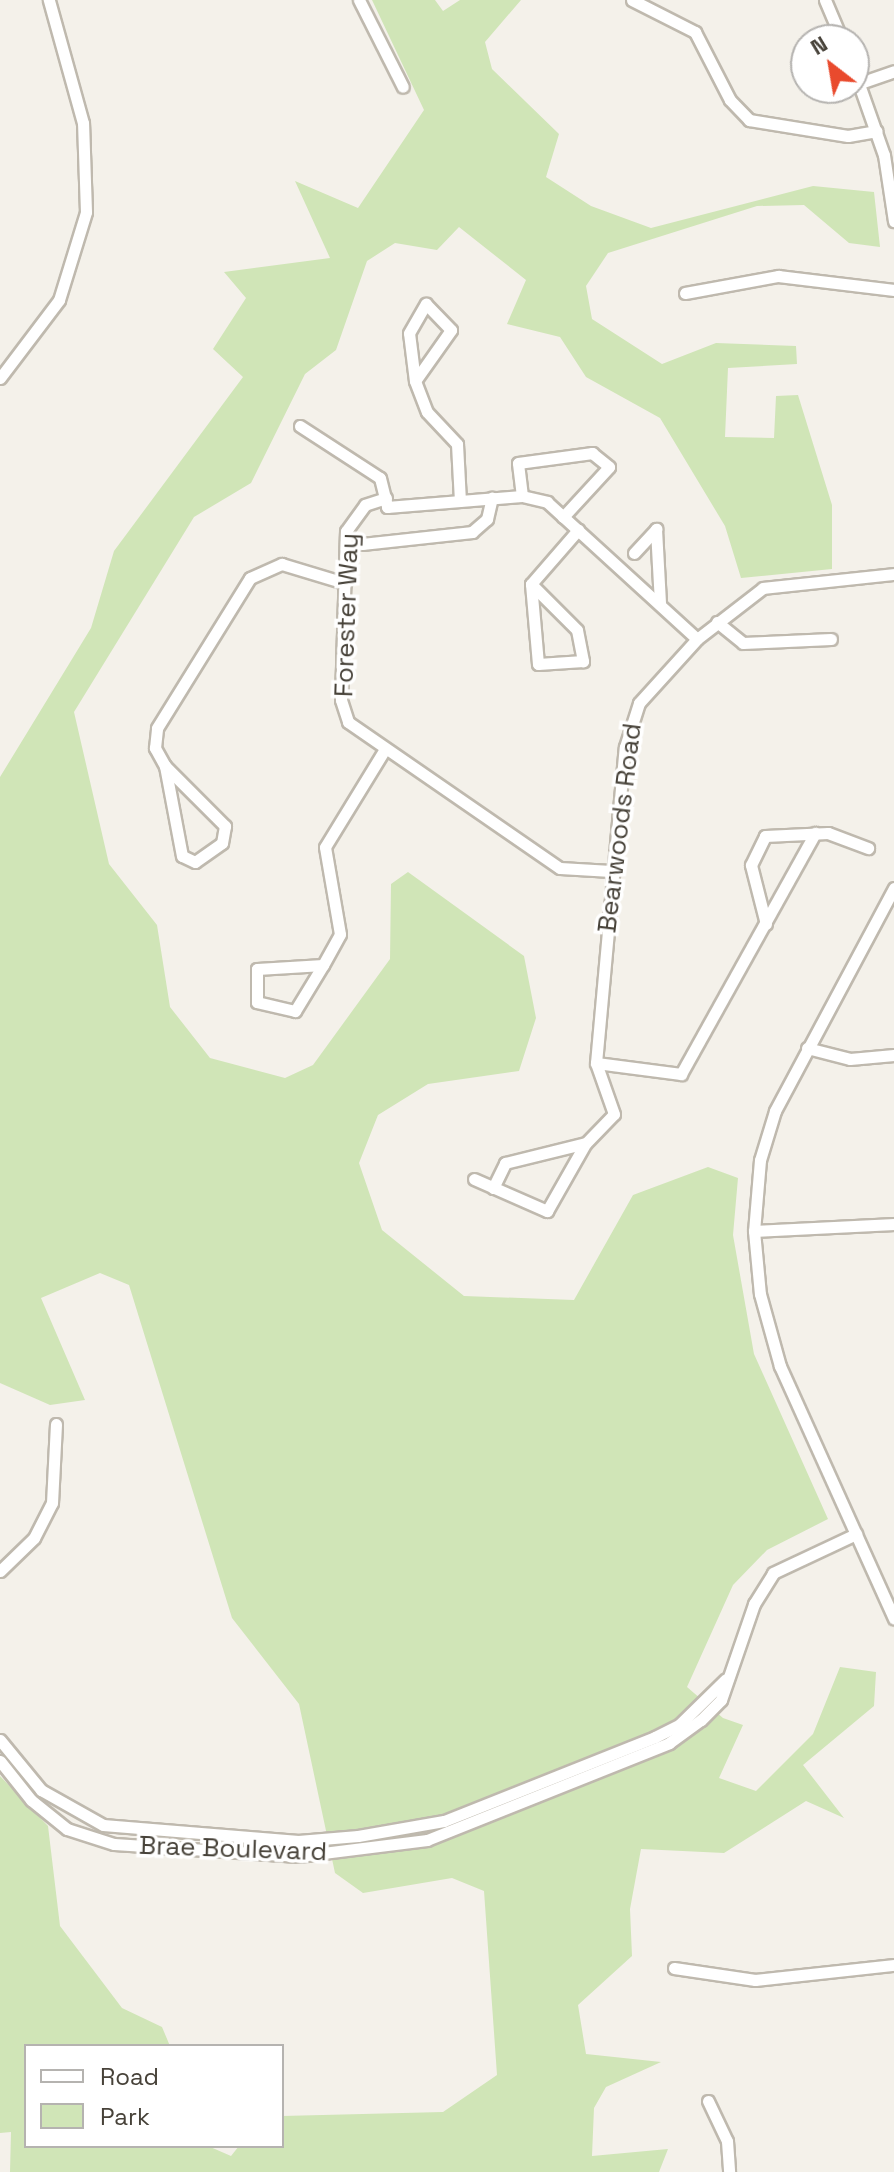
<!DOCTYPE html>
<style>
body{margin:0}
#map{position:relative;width:894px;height:2172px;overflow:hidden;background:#f4f1ea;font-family:"Space Grotesk",sans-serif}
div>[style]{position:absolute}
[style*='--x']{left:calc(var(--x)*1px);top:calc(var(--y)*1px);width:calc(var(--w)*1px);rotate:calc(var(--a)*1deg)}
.green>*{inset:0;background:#d0e5b7}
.roads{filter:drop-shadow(2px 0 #bfb9ae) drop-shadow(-2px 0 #bfb9ae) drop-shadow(0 2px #bfb9ae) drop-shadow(0 -2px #bfb9ae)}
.minor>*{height:11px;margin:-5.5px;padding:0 5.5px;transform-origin:5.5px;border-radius:5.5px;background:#fff}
span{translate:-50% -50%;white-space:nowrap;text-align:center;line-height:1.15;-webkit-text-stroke:7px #fff;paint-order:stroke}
.street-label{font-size:26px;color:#474239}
.legend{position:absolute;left:24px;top:2044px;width:260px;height:104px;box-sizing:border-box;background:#fff;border:2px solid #b5b3b0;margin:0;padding:10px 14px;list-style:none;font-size:24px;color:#474239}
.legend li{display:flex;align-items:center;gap:16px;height:40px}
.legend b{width:40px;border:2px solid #b5b3b0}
.north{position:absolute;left:790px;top:24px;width:80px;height:80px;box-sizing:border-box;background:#fff;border:2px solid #b5b3b0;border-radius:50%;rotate:329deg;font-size:22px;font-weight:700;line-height:32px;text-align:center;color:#474239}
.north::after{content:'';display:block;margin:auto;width:28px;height:36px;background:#e94a2d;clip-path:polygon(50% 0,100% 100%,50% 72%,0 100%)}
</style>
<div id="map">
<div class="green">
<div style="clip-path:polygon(372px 0,435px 0,443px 11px,460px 0,521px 0,485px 42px,492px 69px,559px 134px,546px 177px,591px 206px,651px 228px,813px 186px,874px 192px,880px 247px,849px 243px,804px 205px,757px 206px,608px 253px,586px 286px,592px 319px,662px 364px,716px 343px,796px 346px,797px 364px,728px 368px,725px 437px,774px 438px,776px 396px,798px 395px,832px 505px,832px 569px,741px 578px,725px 526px,660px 418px,586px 377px,560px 337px,507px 324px,526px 280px,459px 227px,437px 250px,395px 243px,367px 261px,336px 350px,305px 374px,251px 483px,194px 517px,74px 712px,109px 864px,157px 925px,170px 1007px,210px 1058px,285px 1078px,313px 1065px,390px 959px,391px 884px,408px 872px,524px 956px,536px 1018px,519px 1071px,428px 1084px,378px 1115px,359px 1163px,382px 1230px,464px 1296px,574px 1300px,633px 1195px,708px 1167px,738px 1178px,733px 1235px,754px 1354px,828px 1519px,767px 1550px,733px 1585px,687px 1687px,723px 1718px,743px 1725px,719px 1778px,756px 1791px,813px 1734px,840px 1667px,876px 1672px,874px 1706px,803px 1765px,844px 1818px,806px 1801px,724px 1853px,641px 1849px,630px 1909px,632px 1956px,578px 2005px,586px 2054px,661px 2062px,606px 2087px,594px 2108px,592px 2156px,668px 2149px,659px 2172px,10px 2172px,11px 2132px,0 2133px,0 1776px,48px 1826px,60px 1926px,122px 2008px,162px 2027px,170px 2046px,26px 2046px,26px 2146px,208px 2146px,231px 2156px,239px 2146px,282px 2146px,282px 2116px,443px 2112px,497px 2075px,484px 1891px,452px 1878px,363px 1893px,335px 1873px,299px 1704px,232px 1618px,129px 1285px,100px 1273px,41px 1298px,85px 1400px,50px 1405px,0 1383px,0 777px,91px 628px,114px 551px,243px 377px,213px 349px,246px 298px,224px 272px,330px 258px,295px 181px,358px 208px,424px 110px)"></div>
</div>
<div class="roads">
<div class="minor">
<div style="--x:359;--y:0;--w:97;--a:63.2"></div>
<div style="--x:632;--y:0;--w:71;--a:26.9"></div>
<div style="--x:695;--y:32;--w:76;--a:62.8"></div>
<div style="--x:730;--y:100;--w:28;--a:46"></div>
<div style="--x:749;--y:120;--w:100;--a:9.2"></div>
<div style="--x:848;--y:136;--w:29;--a:-10"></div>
<div style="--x:825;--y:0;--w:43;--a:67"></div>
<div style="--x:854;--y:70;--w:90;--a:70.6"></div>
<div style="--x:884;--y:155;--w:67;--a:81.4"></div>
<div style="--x:860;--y:83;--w:36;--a:-19"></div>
<div style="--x:685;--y:293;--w:95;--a:-10.4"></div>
<div style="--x:778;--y:276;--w:117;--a:6.9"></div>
<div style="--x:426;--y:304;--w:36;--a:46"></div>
<div style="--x:451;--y:330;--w:62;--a:125.2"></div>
<div style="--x:415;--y:381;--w:48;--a:-97.1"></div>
<div style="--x:409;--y:333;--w:34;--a:-60"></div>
<div style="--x:0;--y:378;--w:98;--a:-52.9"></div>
<div style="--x:59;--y:300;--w:92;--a:-72.9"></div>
<div style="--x:86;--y:212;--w:89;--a:-91.9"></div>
<div style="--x:83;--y:123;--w:128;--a:-105.5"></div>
<div style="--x:415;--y:381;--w:33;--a:69"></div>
<div style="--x:427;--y:412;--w:44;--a:46.8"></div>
<div style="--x:457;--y:444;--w:57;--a:87"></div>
<div style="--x:300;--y:426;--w:95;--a:33"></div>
<div style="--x:380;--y:478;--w:30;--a:76"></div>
<div style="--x:387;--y:507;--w:135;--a:-4.7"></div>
<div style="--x:522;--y:496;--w:26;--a:13"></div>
<div style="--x:547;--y:502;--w:203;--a:42.4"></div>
<div style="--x:522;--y:496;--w:33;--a:-97"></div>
<div style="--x:518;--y:463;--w:75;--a:-7.7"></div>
<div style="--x:592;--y:453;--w:22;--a:39"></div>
<div style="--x:609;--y:467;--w:68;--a:132.6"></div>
<div style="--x:386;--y:498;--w:22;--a:162"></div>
<div style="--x:365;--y:505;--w:32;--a:126"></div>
<div style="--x:346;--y:531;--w:169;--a:91.7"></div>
<div style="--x:341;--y:700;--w:23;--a:72"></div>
<div style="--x:348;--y:722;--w:257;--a:34.6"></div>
<div style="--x:560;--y:868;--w:51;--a:3.4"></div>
<div style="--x:362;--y:544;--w:111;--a:-6.2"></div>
<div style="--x:472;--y:532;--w:20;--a:-41"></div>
<div style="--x:487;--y:519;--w:22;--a:-77"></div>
<div style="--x:634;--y:553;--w:33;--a:-47"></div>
<div style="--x:656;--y:529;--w:75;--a:86.9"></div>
<div style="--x:531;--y:584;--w:65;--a:45"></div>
<div style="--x:577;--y:630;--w:32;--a:79"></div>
<div style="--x:583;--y:661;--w:45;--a:176.2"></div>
<div style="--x:538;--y:664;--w:80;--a:-95"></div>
<div style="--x:531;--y:584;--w:72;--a:-49"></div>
<div style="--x:717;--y:622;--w:33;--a:39"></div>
<div style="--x:743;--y:643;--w:88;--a:-2.6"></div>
<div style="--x:165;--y:766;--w:21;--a:-119"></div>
<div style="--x:155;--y:748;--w:20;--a:-84"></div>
<div style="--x:157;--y:728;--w:176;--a:-58.2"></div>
<div style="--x:250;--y:578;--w:35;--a:-24"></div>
<div style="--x:282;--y:564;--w:66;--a:16.8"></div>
<div style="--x:165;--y:766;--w:85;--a:45"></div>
<div style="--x:225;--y:826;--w:17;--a:100"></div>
<div style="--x:222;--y:843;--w:33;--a:145"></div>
<div style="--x:195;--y:862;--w:14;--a:-155"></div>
<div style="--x:182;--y:856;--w:92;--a:-100.7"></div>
<div style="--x:894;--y:888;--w:253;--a:118.1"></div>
<div style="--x:775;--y:1111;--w:51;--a:107"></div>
<div style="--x:760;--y:1160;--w:71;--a:94.8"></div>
<div style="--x:754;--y:1231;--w:63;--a:84.6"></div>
<div style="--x:760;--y:1294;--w:75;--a:74.5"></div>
<div style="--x:780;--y:1366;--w:277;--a:65.7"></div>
<div style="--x:766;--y:924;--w:61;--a:-104.3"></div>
<div style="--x:751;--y:865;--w:32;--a:-64"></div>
<div style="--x:765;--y:836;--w:63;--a:-2.7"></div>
<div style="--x:828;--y:833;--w:43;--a:20.6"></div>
<div style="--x:323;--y:965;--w:35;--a:-61"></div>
<div style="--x:340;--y:934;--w:88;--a:-99.8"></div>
<div style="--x:325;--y:847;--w:115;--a:-58.5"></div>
<div style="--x:323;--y:965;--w:54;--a:121.3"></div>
<div style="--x:295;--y:1011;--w:39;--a:-167"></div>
<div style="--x:257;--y:1002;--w:33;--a:-90"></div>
<div style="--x:257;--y:969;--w:66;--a:-3.5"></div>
<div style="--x:807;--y:1048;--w:44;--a:14.3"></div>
<div style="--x:850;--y:1059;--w:44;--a:-5.2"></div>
<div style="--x:596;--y:1063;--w:86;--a:7.4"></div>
<div style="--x:681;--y:1074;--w:276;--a:-60.9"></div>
<div style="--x:474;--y:1179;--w:80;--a:23.7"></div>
<div style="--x:547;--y:1211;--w:77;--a:-60.4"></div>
<div style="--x:493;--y:1188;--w:28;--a:-64"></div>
<div style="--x:505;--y:1163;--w:83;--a:-13.9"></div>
<div style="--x:586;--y:1143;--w:40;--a:-46"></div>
<div style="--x:614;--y:1114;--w:54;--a:-109.4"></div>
<div style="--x:596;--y:1063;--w:317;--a:-84.8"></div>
<div style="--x:625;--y:747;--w:46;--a:-72.3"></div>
<div style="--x:639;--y:703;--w:86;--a:-47.8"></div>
<div style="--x:697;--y:639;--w:83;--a:-37.7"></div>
<div style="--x:763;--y:588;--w:132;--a:-6.1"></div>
<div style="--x:754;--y:1231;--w:140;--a:-2.9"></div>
<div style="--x:0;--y:1571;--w:47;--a:-44.1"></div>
<div style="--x:34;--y:1538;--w:39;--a:-63"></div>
<div style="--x:52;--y:1503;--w:79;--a:-87.1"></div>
<div style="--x:0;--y:1740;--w:65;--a:50.6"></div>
<div style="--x:41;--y:1790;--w:71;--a:29.4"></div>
<div style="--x:103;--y:1825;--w:196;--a:4.7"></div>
<div style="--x:298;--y:1841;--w:60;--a:-4.8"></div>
<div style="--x:358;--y:1836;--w:87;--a:-9.9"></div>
<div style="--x:444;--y:1821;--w:227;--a:-21.7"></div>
<div style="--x:655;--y:1737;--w:28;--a:-27"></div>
<div style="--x:680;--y:1724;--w:64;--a:-44.4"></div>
<div style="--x:0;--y:1761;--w:50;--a:51.5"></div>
<div style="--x:31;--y:1800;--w:46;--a:38.9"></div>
<div style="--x:67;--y:1829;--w:49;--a:17.7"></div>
<div style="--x:114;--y:1844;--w:185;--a:3.7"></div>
<div style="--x:299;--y:1856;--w:129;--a:-7.1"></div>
<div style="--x:427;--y:1840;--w:261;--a:-21.8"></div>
<div style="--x:669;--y:1743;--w:39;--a:-36"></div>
<div style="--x:701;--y:1720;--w:28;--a:-45"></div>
<div style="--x:721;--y:1700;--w:102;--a:-71"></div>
<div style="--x:754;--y:1604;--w:36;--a:-58"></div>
<div style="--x:773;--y:1573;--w:92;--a:-25.2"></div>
<div style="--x:674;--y:1968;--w:82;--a:8.4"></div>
<div style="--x:755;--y:1980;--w:140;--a:-6.2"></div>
<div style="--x:708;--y:2101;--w:44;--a:64.6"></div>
<div style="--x:727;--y:2141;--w:31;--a:86"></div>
</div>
</div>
<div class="street-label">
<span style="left:347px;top:615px;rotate:-88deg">Forester Way</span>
<span style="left:620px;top:828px;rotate:-83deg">Bearwoods Road</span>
<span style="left:233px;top:1849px;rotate:2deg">Brae Boulevard</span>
</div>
<ul class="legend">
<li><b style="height:10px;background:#fff"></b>Road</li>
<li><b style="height:22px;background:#d0e5b7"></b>Park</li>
</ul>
<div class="north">N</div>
</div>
